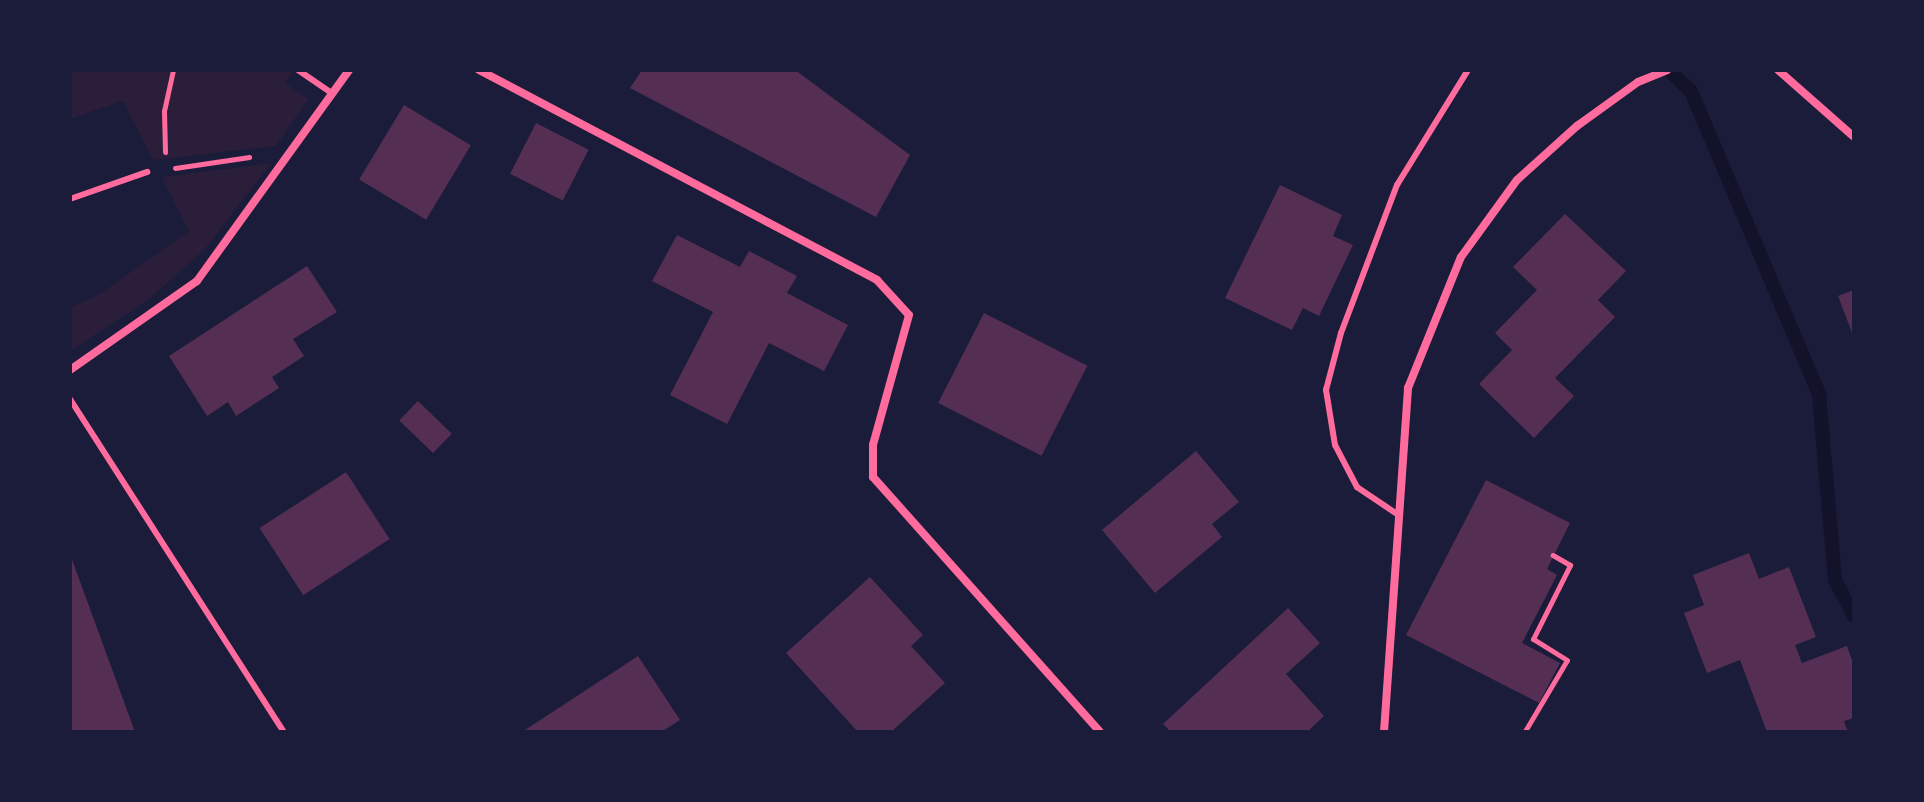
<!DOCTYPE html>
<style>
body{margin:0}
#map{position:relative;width:1924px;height:802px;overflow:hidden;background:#1b1b3a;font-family:"Nunito Sans",sans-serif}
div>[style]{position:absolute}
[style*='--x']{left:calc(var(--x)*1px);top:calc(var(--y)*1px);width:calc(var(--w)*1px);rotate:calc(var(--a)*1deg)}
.green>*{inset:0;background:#2a1e3b}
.stream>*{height:14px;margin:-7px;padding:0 7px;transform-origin:7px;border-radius:7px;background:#12122b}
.building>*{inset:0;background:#542f53;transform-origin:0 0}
.path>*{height:5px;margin:-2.5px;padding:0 2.5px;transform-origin:2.5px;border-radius:2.5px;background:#ff6b9d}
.service>*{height:6px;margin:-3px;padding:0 3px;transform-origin:3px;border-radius:3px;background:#ff6b9d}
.minor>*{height:8px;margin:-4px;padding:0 4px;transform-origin:4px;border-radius:4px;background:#ff6b9d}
span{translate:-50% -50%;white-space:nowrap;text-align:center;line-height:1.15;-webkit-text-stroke:7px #1b1b3a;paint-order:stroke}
.frame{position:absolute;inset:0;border:72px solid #1b1b3a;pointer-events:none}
</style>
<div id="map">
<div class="green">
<div style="clip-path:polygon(70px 70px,294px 70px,285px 83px,308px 99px,276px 146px,153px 160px,123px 101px,70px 119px)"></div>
<div style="clip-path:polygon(271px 163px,205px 249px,148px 300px,70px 351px,70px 308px,100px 294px,189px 231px,162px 177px)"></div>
</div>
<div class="stream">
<div style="--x:1669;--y:70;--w:30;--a:44"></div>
<div style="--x:1691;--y:91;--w:329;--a:67.1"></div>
<div style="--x:1819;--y:394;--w:187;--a:85.1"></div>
<div style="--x:1835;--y:580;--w:41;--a:62.2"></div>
</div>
<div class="building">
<div style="clip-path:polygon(642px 70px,795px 70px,910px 155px,876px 217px,630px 88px)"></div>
<div style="left:404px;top:105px;width:78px;height:87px;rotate:31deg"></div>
<div style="left:536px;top:123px;width:59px;height:57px;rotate:27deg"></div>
<div style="clip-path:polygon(1280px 185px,1342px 215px,1333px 236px,1353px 245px,1319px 316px,1303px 308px,1292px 330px,1225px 298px)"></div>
<div style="clip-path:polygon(1565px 214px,1626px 271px,1598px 300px,1615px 317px,1555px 378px,1574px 396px,1534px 438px,1479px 384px,1512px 350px,1495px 333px,1537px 290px,1513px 267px)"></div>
<div style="clip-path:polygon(677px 235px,740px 267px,749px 251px,797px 276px,787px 293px,848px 325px,824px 371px,769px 343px,727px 424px,670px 395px,713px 312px,652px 281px)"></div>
<div style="clip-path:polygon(307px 266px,337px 312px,293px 339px,304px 356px,272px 377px,279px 388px,236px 416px,228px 402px,207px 416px,169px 356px)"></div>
<div style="clip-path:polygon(1854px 290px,1854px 338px,1838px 296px)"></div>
<div style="left:984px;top:313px;width:116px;height:101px;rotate:27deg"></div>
<div style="left:418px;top:401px;width:47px;height:27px;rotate:44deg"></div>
<div style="clip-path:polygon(1196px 451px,1239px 502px,1212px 524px,1222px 537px,1155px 593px,1102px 530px)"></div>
<div style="left:346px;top:472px;width:80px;height:103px;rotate:57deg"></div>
<div style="clip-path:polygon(1486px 480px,1570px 523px,1547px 569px,1557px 575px,1522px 643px,1560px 663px,1539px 703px,1406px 635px)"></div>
<div style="clip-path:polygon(1749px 553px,1759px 579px,1789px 567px,1816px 637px,1795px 645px,1802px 663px,1847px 646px,1854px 666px,1854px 718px,1844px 721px,1848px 732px,1767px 732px,1740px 660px,1707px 673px,1684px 613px,1704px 605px,1693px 575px)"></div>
<div style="clip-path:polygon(70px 554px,135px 732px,70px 732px)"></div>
<div style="clip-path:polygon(870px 577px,923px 635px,911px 646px,945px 683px,891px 732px,858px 732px,786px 653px)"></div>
<div style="clip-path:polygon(1288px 608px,1320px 643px,1286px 674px,1324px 716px,1307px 732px,1171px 732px,1163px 724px)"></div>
<div style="clip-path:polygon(638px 656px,680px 720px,661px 732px,522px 732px)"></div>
</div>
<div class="path">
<div style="--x:165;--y:152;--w:41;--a:-91.4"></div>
<div style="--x:164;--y:111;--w:42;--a:-77.6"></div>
<div style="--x:175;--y:168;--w:75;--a:-8.5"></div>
<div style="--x:1525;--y:731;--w:82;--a:-59.4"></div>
<div style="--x:1567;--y:660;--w:40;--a:-148"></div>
<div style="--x:1533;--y:639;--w:83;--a:-63.4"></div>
<div style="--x:1570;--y:565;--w:20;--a:-150"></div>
</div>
<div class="service">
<div style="--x:298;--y:70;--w:42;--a:34.4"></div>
<div style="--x:70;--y:199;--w:82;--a:-19.3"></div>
<div style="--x:70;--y:399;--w:396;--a:57.3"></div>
<div style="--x:1397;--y:514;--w:48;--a:-146"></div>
<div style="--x:1357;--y:487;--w:47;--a:-117.6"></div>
<div style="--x:1335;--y:445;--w:56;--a:-99.3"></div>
<div style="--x:1326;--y:390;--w:59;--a:-75.3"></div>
<div style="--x:1341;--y:333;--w:158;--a:-69.3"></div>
<div style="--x:1397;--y:185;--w:135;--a:-58.3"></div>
</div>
<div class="minor">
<div style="--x:479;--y:70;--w:450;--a:27.8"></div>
<div style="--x:877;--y:280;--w:47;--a:47.6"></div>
<div style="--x:909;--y:315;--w:135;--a:105.5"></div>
<div style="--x:873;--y:445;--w:32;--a:90"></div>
<div style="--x:873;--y:477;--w:341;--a:48.3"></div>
<div style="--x:1778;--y:70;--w:101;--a:41.4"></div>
<div style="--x:70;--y:370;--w:155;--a:-35"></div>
<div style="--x:197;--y:281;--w:260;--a:-54.2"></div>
<div style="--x:1384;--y:732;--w:345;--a:-86"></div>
<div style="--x:1408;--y:388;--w:141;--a:-68"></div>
<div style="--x:1461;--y:257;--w:95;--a:-54"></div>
<div style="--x:1517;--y:180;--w:81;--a:-42"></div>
<div style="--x:1577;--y:126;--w:75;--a:-35.8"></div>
<div style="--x:1638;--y:82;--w:31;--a:-22"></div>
</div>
<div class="frame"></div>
</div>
